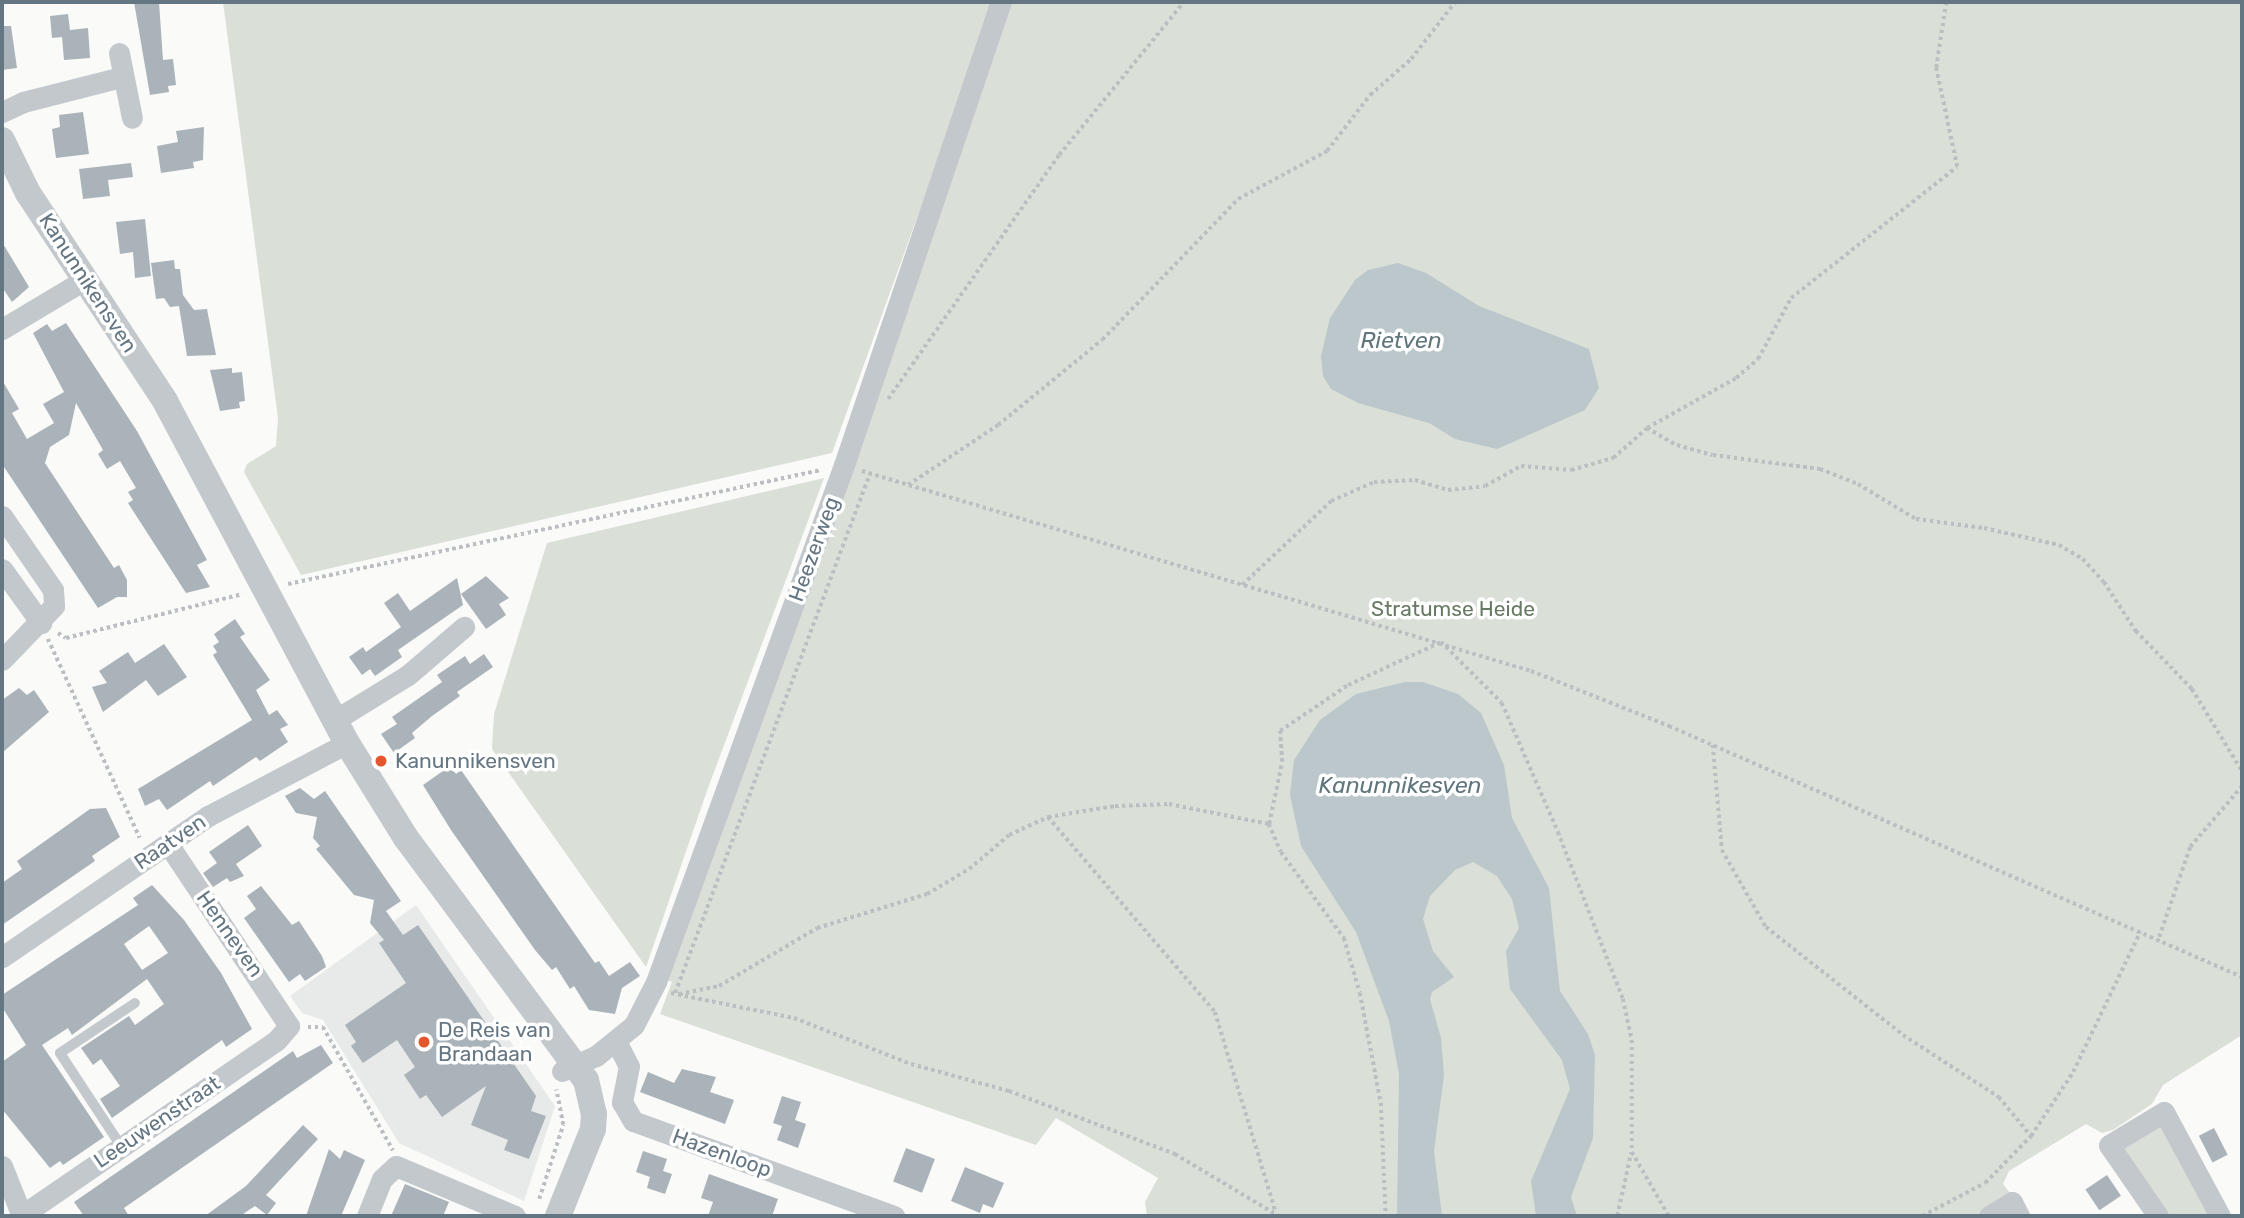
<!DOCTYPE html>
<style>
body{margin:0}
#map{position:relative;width:2244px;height:1218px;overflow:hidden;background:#fafaf8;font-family:Rubik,sans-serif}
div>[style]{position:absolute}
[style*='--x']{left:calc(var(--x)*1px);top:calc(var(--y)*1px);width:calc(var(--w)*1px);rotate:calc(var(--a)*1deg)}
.built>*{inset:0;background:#e8e9e9}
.green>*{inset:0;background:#dadfd7}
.water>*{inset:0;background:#bbc7cb}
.building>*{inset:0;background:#aab3b9;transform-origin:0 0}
.path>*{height:3.5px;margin-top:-1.75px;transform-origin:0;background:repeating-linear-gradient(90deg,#bbbfc2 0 3.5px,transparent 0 7px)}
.service>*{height:10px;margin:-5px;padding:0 5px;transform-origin:5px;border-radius:5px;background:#c3c8cc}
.minor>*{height:21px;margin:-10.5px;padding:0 10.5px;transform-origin:10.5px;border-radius:10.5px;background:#c3c8cc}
.tertiary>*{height:26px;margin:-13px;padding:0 13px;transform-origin:13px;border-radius:13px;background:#c3c8cc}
.dots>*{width:19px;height:19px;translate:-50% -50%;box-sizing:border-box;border:4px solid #fff;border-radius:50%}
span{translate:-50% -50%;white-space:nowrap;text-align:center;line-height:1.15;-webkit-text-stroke:7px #fff;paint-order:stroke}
.street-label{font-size:21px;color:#657683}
.park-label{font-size:21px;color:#687a64}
.poi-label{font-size:21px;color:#657683}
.left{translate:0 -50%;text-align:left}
.water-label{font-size:23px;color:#60757c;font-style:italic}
.frame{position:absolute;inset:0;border:4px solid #657683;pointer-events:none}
</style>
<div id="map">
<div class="built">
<div style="clip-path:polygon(416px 905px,555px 1106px,524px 1201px,399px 1143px,323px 1020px,302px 1013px,290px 996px)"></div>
</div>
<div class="green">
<div style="clip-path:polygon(223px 2px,995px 2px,832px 453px,301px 575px,244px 472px,247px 464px,276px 446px,278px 418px)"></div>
<div style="clip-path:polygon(1006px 2px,2242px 2px,2242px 1035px,2163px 1085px,2152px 1104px,2113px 1130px,2102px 1133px,2086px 1124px,2009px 1171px,2003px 1184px,2013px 1197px,1983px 1216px,1147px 1216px,1145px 1202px,1158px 1178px,1056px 1118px,1036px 1145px,660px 1014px,672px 982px,663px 978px)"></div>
<div style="clip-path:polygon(824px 478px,708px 788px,646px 967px,492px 749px,494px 714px,547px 543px)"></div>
<div style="clip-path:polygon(2161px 1118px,2216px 1216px,2161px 1216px,2117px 1148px)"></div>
</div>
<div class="water">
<div style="clip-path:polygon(1398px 263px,1426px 273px,1479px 306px,1589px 349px,1599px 388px,1585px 410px,1497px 449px,1455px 439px,1429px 423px,1358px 403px,1331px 389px,1323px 376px,1321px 356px,1330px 318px,1355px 280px,1368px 270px)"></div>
<div style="clip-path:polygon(1405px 682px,1423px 682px,1458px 694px,1481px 713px,1504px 765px,1512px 818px,1549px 888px,1560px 991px,1588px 1034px,1595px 1055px,1593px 1138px,1571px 1197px,1577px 1216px,1536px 1216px,1531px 1181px,1570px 1089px,1562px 1060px,1510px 989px,1506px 951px,1519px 928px,1512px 899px,1497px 876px,1473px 862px,1455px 870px,1430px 896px,1423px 919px,1433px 951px,1454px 977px,1432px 992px,1430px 999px,1441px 1038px,1444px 1075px,1434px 1151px,1442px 1216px,1397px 1216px,1399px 1074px,1389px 1021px,1356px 932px,1301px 846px,1290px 795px,1294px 760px,1320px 720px,1356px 694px)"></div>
</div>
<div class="building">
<div style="clip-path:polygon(134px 2px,159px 2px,163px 60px,173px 59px,176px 85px,168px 86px,169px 92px,150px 95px)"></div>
<div style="clip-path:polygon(68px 14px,70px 30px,88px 28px,90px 58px,64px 60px,62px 37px,52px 38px,50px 16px)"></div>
<div style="clip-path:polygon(2px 26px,11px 26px,17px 68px,2px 70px)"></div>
<div style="clip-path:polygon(83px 112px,89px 154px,56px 158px,52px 129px,60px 127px,59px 115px)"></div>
<div style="clip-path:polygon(204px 127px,203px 160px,193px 162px,194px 168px,161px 173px,157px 146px,178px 142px,176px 131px)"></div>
<div style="clip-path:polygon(131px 163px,133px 177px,108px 180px,110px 196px,83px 199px,79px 169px)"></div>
<div style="clip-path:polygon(145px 219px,151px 276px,135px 278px,133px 252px,120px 254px,116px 222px)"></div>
<div style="clip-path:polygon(2px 242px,29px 287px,12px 302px,2px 287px)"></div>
<div style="clip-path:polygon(174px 260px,175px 269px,180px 269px,183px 295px,194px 310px,207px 309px,216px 355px,187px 356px,179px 306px,170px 307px,164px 298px,156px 299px,151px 263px)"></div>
<div style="clip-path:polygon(66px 323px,137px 431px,207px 560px,197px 565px,210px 587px,186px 593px,128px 503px,133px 500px,128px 492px,136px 488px,120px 461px,107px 469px,98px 454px,103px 450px,76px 403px,69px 435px,50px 447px,45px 463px,114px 568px,119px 565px,127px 580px,127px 597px,117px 597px,98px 608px,2px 464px,2px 380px,19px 409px,12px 413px,27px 439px,54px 423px,43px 404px,64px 392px,33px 333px,47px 324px,52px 331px)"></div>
<div style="clip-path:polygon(232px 368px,232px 373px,242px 372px,245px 401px,239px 402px,240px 408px,220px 411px,210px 370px)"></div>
<div style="clip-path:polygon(486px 576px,509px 598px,499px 604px,506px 615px,486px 629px,461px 594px)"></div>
<div style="clip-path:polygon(457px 578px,463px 605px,398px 650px,402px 657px,375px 676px,370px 669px,362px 675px,349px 657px,363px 647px,366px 652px,401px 627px,384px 603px,398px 593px,410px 611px)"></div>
<div style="clip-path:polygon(235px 619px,245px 634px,240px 637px,270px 680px,256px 690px,269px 715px,277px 710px,288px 725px,280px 729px,288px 742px,260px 761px,256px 757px,213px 786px,210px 781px,167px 810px,159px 799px,145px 806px,138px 789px,252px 720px,213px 655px,217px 652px,213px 646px,219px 642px,214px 634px)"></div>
<div style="clip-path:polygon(164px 644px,187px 677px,158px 696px,146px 680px,103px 712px,92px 687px,107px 683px,99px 671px,128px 652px,135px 663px)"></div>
<div style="clip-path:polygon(484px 654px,493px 667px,457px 692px,460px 696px,432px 716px,412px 733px,415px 738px,394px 753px,381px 734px,397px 724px,392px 717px,442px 682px,437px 675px,465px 656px,470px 664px)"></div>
<div style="clip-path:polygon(19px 688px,27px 695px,34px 690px,49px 712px,2px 753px,2px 700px)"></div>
<div style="clip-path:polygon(450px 766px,456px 774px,461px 770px,595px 963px,599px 961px,609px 976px,630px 962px,640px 976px,622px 988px,615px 1014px,589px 1010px,574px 986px,570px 989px,556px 967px,552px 970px,535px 950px,451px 830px,423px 785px)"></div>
<div style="clip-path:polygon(300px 788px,314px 799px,325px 791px,401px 901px,386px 911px,403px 935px,418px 925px,536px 1096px,531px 1111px,546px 1116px,529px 1159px,504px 1150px,508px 1140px,471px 1125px,486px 1086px,442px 1117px,426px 1095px,420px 1099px,404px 1075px,415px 1067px,397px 1040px,363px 1063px,351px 1046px,356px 1042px,345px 1025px,406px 983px,379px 943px,384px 940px,370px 923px,374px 900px,354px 895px,316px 849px,320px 846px,313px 838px,317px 817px,296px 813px,285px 796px)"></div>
<div style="clip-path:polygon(106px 808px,120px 837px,92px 856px,95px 861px,2px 925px,2px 883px,22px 869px,17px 861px,90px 809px)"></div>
<div style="clip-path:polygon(248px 825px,262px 846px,236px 864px,244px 876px,230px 882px,227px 878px,213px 887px,203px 873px,217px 863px,209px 852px)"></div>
<div style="clip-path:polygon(evenodd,152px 885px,184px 920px,221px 973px,252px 1029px,226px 1047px,222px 1040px,112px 1118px,100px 1099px,120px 1086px,101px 1059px,93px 1065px,81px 1048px,129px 1016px,135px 1025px,164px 1004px,147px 979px,72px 1035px,68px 1028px,42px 1045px,104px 1137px,63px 1165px,60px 1161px,50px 1168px,2px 1109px,2px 1062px,26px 1045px,2px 1007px,2px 995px,138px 905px,133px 898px,152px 885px,149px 926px,168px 953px,142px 970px,124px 944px,149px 926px)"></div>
<div style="clip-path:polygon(261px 886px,292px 925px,299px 921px,322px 956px,326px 967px,305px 981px,300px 974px,289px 982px,244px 918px,256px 909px,247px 896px)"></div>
<div style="clip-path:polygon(321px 1045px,333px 1063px,124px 1208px,129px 1216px,84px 1216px,74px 1202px,293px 1051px,297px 1058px)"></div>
<div style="clip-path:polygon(682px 1069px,716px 1077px,710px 1092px,734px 1100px,725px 1124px,640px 1092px,648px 1072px,674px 1083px)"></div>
<div style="clip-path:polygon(782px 1096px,801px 1102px,795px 1120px,806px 1124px,798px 1148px,777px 1140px,782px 1126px,773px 1123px)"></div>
<div style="clip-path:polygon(303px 1125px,318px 1139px,266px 1195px,276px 1203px,267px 1215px,255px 1206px,240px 1216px,205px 1216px,246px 1186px)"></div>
<div style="left:2214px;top:1128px;width:30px;height:17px;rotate:63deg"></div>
<div style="left:906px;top:1148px;width:31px;height:36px;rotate:21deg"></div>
<div style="clip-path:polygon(329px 1149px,340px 1159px,344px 1150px,365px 1160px,341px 1216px,306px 1216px)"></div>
<div style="clip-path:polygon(643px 1151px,667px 1159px,663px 1171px,672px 1174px,665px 1194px,647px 1188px,650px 1177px,636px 1172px)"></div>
<div style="clip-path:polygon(965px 1167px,1004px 1183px,993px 1208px,983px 1204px,980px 1213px,951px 1201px)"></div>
<div style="clip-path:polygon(709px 1174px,778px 1199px,772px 1216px,708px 1216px,713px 1202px,701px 1198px)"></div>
<div style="left:2107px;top:1175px;width:25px;height:26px;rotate:56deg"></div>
<div style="clip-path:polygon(405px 1184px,449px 1202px,443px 1216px,391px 1216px)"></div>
</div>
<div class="path">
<div style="--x:888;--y:399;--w:298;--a:-55"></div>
<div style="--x:1059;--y:155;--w:198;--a:-50.8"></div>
<div style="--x:1647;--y:428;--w:34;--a:30"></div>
<div style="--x:1677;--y:445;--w:37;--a:16"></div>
<div style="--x:1713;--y:455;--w:108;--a:7.5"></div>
<div style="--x:1820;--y:469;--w:41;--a:21.5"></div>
<div style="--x:1858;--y:484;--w:68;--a:31.1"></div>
<div style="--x:1916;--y:519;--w:69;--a:7.5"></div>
<div style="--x:1984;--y:528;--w:77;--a:12.8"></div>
<div style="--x:2059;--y:545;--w:28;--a:30"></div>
<div style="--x:2083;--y:559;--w:31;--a:48"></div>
<div style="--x:2104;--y:582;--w:59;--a:56.9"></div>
<div style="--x:2136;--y:631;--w:81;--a:46"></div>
<div style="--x:2192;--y:689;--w:96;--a:58.6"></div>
<div style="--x:862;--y:471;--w:698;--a:16.64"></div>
<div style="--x:1531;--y:671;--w:149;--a:21.7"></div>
<div style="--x:1669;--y:726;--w:626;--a:23.66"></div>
<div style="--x:908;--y:485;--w:108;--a:-33.7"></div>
<div style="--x:998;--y:425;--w:134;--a:-39.3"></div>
<div style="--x:1102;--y:340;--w:196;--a:-46"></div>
<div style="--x:1238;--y:199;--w:101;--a:-28.3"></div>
<div style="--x:1327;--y:151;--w:71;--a:-52.5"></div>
<div style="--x:1370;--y:95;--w:55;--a:-41.3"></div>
<div style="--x:1411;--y:59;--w:72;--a:-52.3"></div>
<div style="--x:288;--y:584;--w:545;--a:-12.07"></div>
<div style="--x:1242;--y:585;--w:122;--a:-43.3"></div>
<div style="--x:1331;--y:501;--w:47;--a:-23.8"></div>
<div style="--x:1374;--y:482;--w:41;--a:-2.8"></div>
<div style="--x:1415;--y:480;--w:34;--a:17"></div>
<div style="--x:1448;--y:490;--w:37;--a:-6"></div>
<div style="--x:1485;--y:486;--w:41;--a:-29.1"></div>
<div style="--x:1521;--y:466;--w:50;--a:4.6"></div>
<div style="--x:1571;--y:470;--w:44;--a:-15.9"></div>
<div style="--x:1613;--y:458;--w:45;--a:-41.4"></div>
<div style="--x:1647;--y:428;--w:102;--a:-29.3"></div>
<div style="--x:1736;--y:378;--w:29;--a:-41"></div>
<div style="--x:1758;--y:359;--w:69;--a:-61.6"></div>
<div style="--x:1791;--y:298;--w:211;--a:-38.3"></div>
<div style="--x:1957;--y:167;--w:101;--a:-102"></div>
<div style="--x:1936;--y:68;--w:67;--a:-81.4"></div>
<div style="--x:58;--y:633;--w:9;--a:32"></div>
<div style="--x:66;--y:638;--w:182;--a:-14"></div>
<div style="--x:48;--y:639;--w:219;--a:65.2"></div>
<div style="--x:1713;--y:745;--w:105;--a:85.1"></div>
<div style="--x:1722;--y:850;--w:89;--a:60.3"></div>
<div style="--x:1766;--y:927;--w:174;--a:38.2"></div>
<div style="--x:1903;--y:1035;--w:114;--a:32.9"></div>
<div style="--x:1999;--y:1097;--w:50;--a:50.6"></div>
<div style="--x:1048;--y:817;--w:257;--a:49.4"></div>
<div style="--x:1215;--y:1012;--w:207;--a:73.1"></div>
<div style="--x:1269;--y:824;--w:30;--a:67"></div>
<div style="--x:1281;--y:852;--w:107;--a:53.8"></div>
<div style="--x:1344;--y:938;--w:57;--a:73.8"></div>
<div style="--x:1360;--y:993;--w:112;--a:79.2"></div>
<div style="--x:1381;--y:1103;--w:113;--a:87.5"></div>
<div style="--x:2159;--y:937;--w:95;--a:-71"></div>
<div style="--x:2190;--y:847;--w:80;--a:-49.6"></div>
<div style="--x:671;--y:993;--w:126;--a:11.5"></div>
<div style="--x:794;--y:1018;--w:126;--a:21.5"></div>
<div style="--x:911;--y:1064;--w:102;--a:15.4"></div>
<div style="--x:1009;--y:1091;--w:178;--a:20.8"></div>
<div style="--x:1175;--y:1154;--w:121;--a:30.8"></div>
<div style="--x:675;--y:993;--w:555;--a:-69.44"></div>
<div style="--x:679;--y:994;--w:41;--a:-11.3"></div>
<div style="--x:719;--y:986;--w:114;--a:-30.6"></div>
<div style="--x:817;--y:928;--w:115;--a:-17.2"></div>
<div style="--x:927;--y:894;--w:49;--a:-30.8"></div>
<div style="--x:969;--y:869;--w:52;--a:-40.4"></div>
<div style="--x:1009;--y:835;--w:43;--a:-24.8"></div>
<div style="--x:1048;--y:817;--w:68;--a:-9.3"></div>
<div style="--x:1115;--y:806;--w:54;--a:-2.1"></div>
<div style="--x:1169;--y:804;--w:102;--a:11.3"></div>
<div style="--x:1269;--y:824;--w:63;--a:-78.2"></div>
<div style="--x:1282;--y:762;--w:31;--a:-94"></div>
<div style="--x:1280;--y:731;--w:82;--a:-34.1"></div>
<div style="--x:1348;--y:685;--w:102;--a:-24.8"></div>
<div style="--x:1441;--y:642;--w:86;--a:45"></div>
<div style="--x:1502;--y:703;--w:141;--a:66.5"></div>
<div style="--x:1558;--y:832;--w:179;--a:68.7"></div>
<div style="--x:1623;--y:999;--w:42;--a:77.6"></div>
<div style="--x:1632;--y:1040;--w:112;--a:90"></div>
<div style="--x:1632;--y:1152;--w:74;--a:60"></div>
<div style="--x:308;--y:1027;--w:15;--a:0"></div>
<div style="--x:323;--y:1027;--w:142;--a:60.4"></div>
<div style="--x:539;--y:1199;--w:78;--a:-72"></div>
<div style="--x:563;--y:1125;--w:36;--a:-101"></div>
<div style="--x:1617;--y:1216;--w:65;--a:-77.5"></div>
<div style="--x:1922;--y:1216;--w:71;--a:-27.6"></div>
<div style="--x:1985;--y:1183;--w:66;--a:-45.6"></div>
<div style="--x:2031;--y:1136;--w:77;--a:-56.7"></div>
<div style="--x:2073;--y:1072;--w:155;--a:-64.4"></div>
</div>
<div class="service">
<div style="--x:121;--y:1146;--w:111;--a:-123.3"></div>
<div style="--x:60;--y:1053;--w:90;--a:-33.7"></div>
</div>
<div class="minor">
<div style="--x:119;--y:53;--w:66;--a:78.7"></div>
<div style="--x:2;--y:112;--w:23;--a:-25"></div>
<div style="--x:23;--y:102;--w:101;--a:-14.3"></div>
<div style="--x:2;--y:329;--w:98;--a:-30.8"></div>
<div style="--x:2;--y:516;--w:90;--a:55.4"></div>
<div style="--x:53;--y:590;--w:16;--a:86"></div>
<div style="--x:54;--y:606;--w:75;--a:133.9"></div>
<div style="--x:2;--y:569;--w:67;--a:54.2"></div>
<div style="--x:335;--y:720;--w:86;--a:-31.7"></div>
<div style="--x:408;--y:675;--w:74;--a:-40.6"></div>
<div style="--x:2;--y:957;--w:250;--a:-34.4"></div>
<div style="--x:208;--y:816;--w:157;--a:-27.7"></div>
<div style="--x:616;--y:1041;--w:28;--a:63"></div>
<div style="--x:629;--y:1066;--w:37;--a:101"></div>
<div style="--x:622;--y:1102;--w:22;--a:60"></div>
<div style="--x:633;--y:1121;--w:278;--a:20"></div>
<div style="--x:562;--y:1071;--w:37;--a:-24"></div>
<div style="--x:596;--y:1056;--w:49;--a:-39.2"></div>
<div style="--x:634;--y:1025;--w:48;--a:-62.9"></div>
<div style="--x:656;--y:982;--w:550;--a:-70.02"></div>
<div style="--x:844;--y:465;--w:489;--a:-71.3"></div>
<div style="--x:2;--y:1166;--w:54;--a:68.2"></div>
<div style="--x:21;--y:1216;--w:309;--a:-34.5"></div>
<div style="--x:276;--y:1041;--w:20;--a:-49"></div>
<div style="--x:289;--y:1026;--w:219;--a:-123.6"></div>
<div style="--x:367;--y:1216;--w:40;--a:-68"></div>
<div style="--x:382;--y:1179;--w:19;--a:-43"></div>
<div style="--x:396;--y:1166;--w:129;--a:22.8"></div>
<div style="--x:1989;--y:1216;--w:27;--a:-31"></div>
<div style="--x:2012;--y:1202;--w:16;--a:63"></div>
<div style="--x:2158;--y:1216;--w:86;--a:-124.6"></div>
<div style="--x:2109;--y:1145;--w:64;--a:-31"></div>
<div style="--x:2164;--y:1112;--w:118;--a:61.7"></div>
</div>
<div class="tertiary">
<div style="--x:2;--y:140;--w:59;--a:63.9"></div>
<div style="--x:28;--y:193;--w:249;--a:56.6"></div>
<div style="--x:165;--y:401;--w:387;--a:62"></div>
<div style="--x:347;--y:743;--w:112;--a:58.2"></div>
<div style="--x:406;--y:838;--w:302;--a:53.4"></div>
<div style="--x:586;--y:1080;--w:35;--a:77"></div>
<div style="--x:594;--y:1114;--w:15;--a:94"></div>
<div style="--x:593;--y:1129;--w:94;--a:111.9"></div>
</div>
<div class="dots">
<div style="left:381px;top:761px;background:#e4572e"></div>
<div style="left:424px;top:1042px;background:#e4572e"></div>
</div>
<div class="street-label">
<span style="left:88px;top:283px;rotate:57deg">Kanunnikensven</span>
<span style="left:814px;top:549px;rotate:-70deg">Heezerweg</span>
<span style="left:170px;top:842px;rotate:-34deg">Raatven</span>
<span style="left:230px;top:934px;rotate:55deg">Henneven</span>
<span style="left:157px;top:1122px;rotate:-34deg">Leeuwenstraat</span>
<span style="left:722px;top:1153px;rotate:20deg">Hazenloop</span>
</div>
<div class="park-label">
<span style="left:1453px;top:609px">Stratumse Heide</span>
</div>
<div class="poi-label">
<span class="left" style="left:395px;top:761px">Kanunnikensven</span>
<span class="left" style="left:438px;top:1042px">De Reis van<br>Brandaan</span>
</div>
<div class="water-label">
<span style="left:1401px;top:340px">Rietven</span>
<span style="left:1400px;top:785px">Kanunnikesven</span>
</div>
<div class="frame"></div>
</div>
